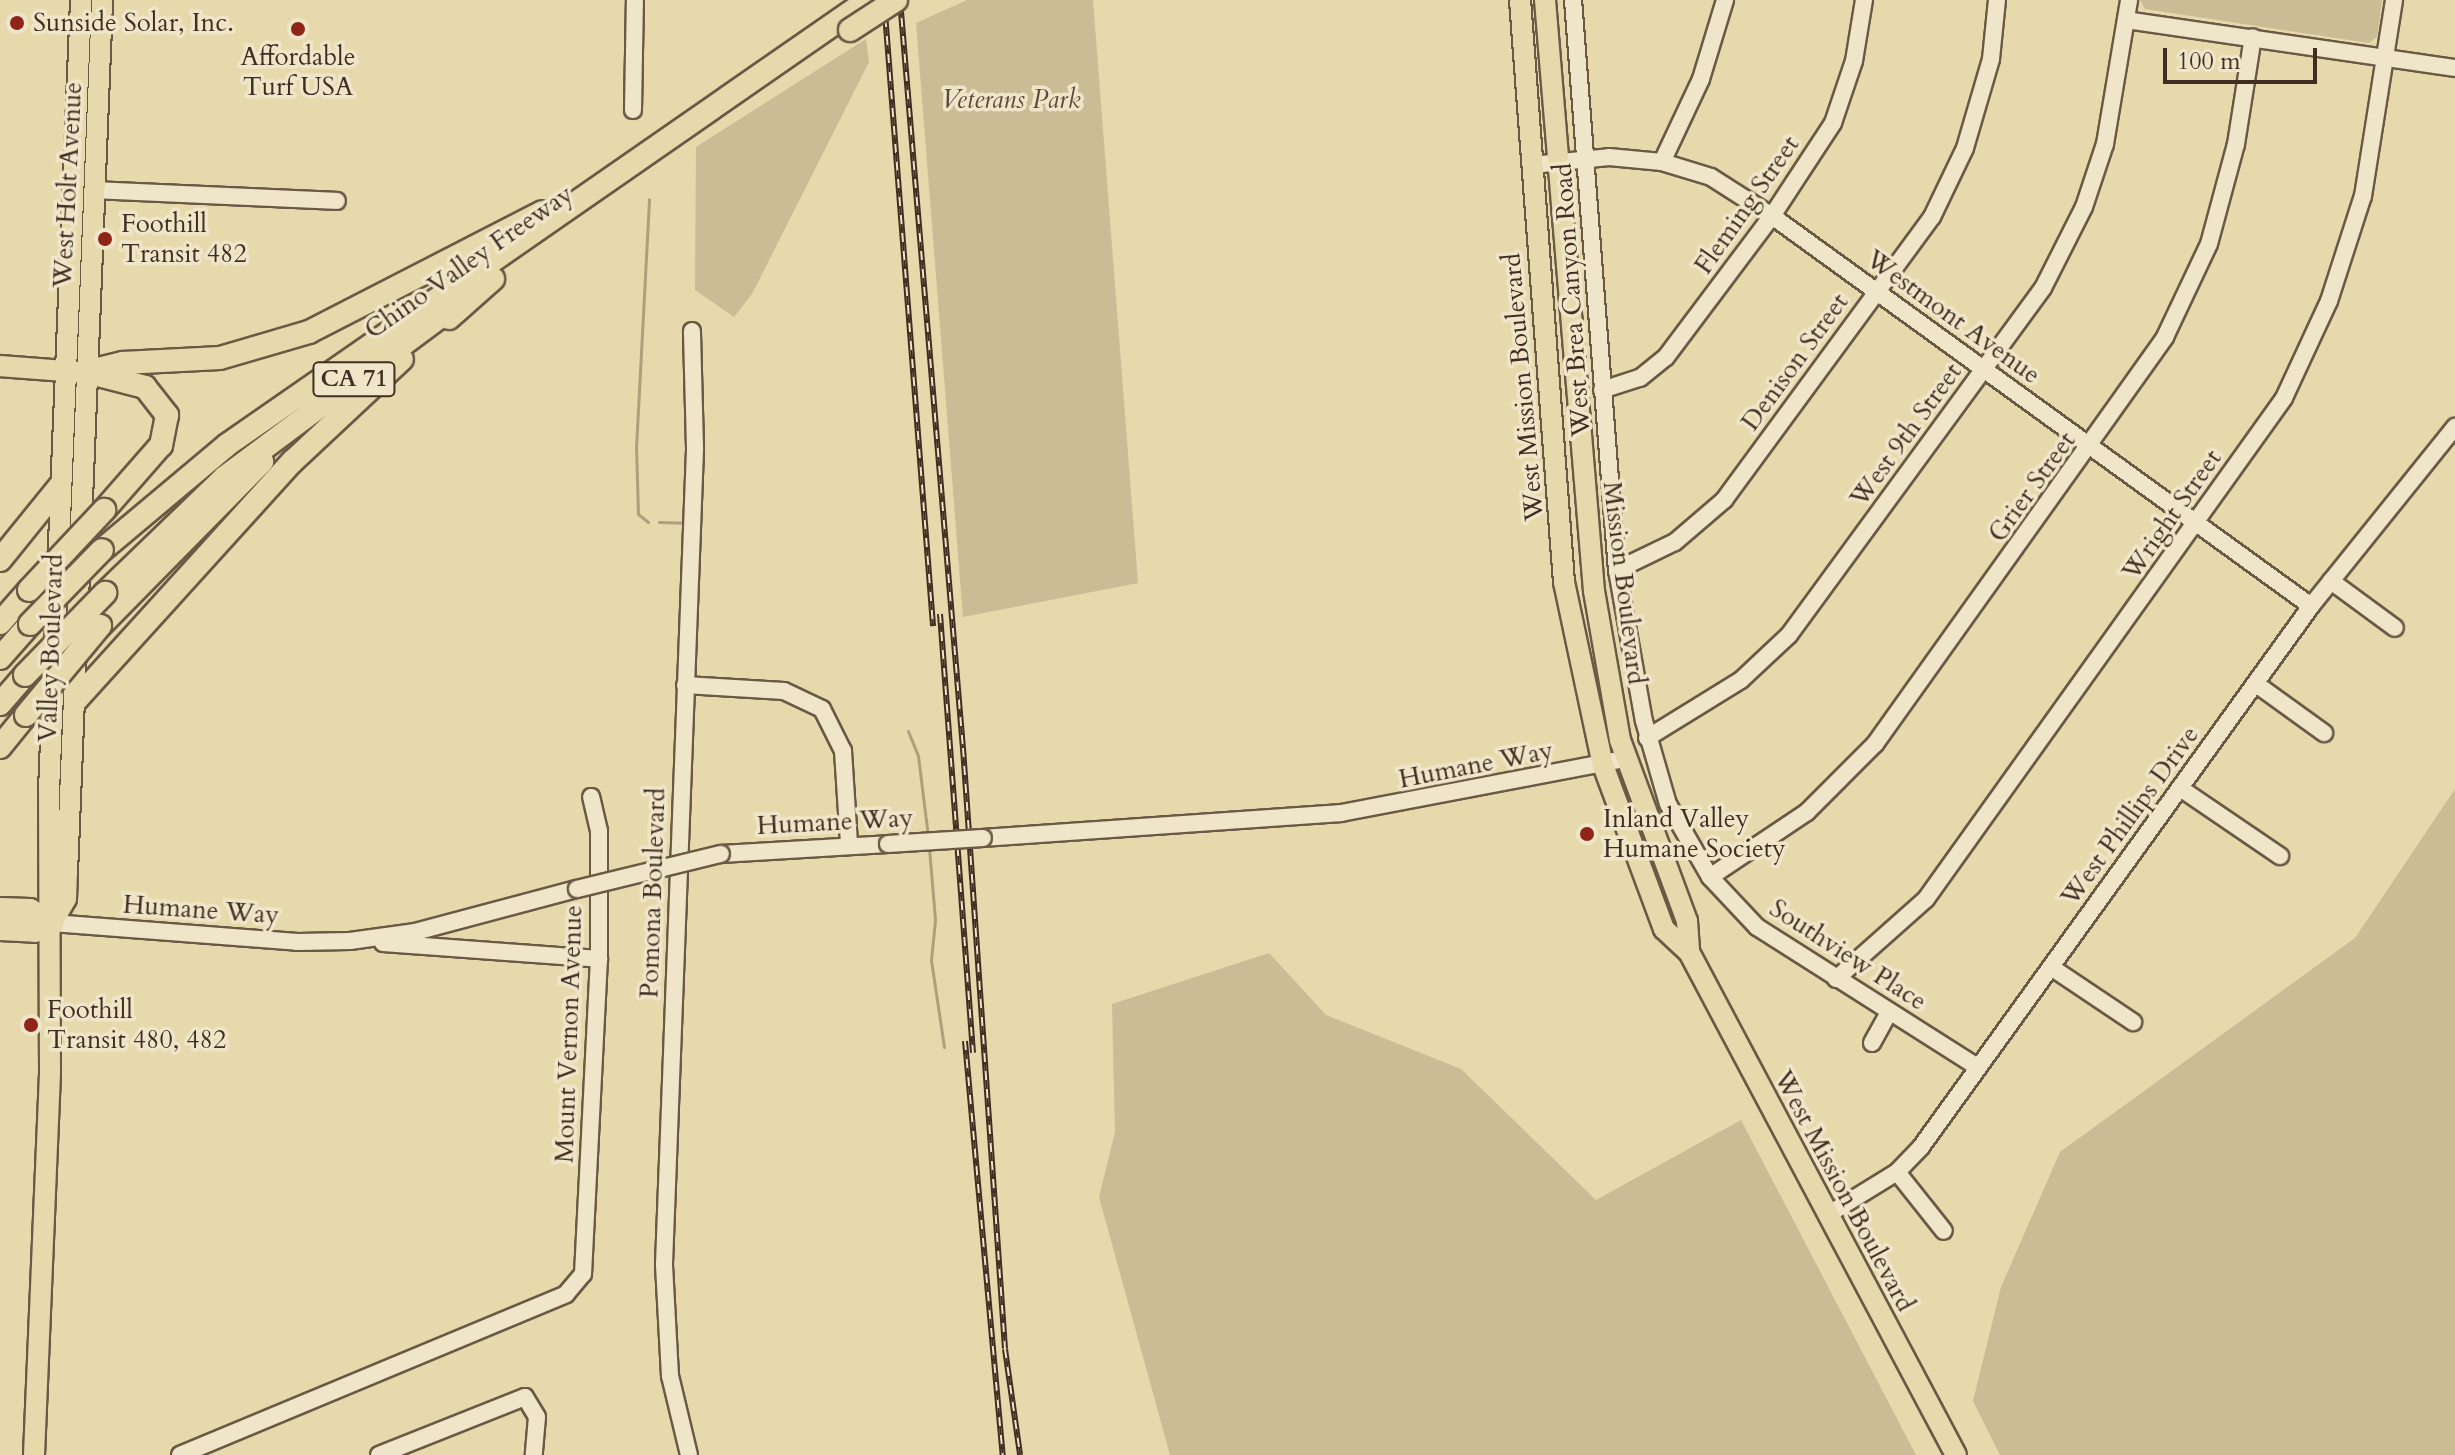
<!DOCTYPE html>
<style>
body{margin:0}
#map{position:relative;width:2455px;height:1455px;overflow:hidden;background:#e6d9ac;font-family:Cardo,serif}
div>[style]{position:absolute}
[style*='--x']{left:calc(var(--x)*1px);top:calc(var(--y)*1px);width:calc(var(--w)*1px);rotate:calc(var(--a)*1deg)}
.green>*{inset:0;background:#cabc95}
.stream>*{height:3px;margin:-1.5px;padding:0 1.5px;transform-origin:1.5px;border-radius:1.5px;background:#ae9f7d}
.roads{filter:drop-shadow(2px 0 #6a5945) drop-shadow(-2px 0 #6a5945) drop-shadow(0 2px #6a5945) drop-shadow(0 -2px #6a5945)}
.minor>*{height:16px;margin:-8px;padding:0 8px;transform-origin:8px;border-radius:8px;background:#efe6c9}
.major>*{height:20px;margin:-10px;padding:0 10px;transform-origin:10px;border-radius:10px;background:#e6d9ac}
.highway>*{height:22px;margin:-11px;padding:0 11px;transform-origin:11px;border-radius:11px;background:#e6d9ac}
.rail>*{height:6px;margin-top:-3px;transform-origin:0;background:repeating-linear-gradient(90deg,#efe6c9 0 9px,#402e23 0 18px);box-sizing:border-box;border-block:2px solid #402e23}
.bridges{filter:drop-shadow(2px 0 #6a5945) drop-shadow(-2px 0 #6a5945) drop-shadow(0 2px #6a5945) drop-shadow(0 -2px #6a5945)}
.minor-bridge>*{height:16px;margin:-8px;padding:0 8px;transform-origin:8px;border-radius:8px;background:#efe6c9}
.highway-bridge>*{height:22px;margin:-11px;padding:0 11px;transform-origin:11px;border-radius:11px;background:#e6d9ac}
.dots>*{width:22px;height:22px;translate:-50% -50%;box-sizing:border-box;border:4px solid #efe6c9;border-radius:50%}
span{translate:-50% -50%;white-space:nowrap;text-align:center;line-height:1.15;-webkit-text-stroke:7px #efe6c9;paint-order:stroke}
.shield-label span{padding:2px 6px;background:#efe6c9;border:2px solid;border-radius:6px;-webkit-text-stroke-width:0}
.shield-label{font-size:24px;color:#402e23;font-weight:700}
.poi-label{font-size:26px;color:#402e23}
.left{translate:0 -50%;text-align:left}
.park-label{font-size:26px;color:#5c4a3a;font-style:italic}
.street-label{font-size:26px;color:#402e23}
.scale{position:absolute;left:2163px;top:48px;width:154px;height:36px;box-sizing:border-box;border:4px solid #402e23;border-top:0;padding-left:10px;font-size:24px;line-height:28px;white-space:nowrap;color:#402e23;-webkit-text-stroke:6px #efe6c9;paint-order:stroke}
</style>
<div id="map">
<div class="green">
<div style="clip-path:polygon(967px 0,1093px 0,1138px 583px,963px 617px,916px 23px)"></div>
<div style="clip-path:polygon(2140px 0,2382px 0,2377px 37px,2369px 43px,2145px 9px)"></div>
<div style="clip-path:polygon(866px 39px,869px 62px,752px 294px,734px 317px,695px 290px,696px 147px)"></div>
<div style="clip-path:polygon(2455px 789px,2455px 1455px,2000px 1455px,1973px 1401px,2001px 1287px,2060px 1152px,2355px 938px)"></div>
<div style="clip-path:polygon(1269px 953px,1326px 1015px,1461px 1069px,1596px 1200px,1741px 1120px,1916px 1455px,1170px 1455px,1099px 1197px,1115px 1132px,1112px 1004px)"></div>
</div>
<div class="stream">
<div style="--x:648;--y:522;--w:13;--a:-141"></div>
<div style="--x:638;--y:514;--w:66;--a:-91.7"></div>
<div style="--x:636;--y:448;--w:249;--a:-87"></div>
<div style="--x:659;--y:522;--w:24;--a:2"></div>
<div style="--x:908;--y:731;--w:27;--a:68"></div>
<div style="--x:918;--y:756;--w:81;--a:82.9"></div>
<div style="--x:929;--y:848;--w:72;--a:85.2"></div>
<div style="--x:935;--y:920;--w:40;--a:95.7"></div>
<div style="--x:931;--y:960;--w:88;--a:81.5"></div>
</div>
<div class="roads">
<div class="minor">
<div style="--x:1573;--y:0;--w:572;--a:85.59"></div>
<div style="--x:1617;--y:570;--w:153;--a:79.9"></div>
<div style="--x:1644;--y:721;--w:86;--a:73.9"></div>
<div style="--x:1668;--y:804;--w:84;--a:60.1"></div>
<div style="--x:1710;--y:877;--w:69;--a:46.8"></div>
<div style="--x:1757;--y:927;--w:262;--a:32.4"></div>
<div style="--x:2126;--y:20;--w:332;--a:8.3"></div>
<div style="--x:633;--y:110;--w:110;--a:-89"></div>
<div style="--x:1662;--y:162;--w:92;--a:-64.8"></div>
<div style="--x:1701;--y:79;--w:83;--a:-73.1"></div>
<div style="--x:1532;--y:165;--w:77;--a:-5.9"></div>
<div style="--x:1609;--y:157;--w:53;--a:5.4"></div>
<div style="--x:1662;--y:162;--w:51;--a:17"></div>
<div style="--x:1711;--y:177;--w:72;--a:32.6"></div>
<div style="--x:1772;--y:216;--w:665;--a:35.89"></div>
<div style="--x:95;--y:190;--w:242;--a:2.6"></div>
<div style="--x:1602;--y:390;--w:40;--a:-18"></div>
<div style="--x:1640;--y:378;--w:33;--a:-39"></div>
<div style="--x:1666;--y:357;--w:176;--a:-53.1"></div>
<div style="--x:1772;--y:216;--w:111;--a:-56.7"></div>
<div style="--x:1833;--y:123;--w:65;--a:-71.3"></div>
<div style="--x:1854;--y:61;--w:62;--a:-80.7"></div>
<div style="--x:1617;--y:570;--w:64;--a:-25.8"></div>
<div style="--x:1675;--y:542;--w:65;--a:-40.6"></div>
<div style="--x:1724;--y:500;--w:351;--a:-53.7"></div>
<div style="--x:1932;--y:217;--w:76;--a:-64.4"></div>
<div style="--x:1965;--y:148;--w:93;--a:-73.7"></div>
<div style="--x:1991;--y:59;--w:59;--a:-84.2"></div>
<div style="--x:2331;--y:581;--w:79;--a:36.3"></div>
<div style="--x:2256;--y:684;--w:84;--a:35.8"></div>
<div style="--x:685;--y:685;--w:99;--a:3.5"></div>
<div style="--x:784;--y:691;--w:42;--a:25.3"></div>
<div style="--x:822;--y:709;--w:47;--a:63.4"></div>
<div style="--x:843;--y:751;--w:92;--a:86.3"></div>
<div style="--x:1647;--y:738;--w:110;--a:-31.7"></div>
<div style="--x:1741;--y:680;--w:66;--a:-43.2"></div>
<div style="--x:1789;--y:635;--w:430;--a:-53.8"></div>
<div style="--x:2043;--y:288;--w:91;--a:-63.2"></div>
<div style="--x:2084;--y:207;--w:66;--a:-71.6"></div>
<div style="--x:2105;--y:144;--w:146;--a:-80.5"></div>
<div style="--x:2180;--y:788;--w:121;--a:34.2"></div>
<div style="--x:983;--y:838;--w:359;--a:-4"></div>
<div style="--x:1341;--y:813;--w:289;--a:-10.8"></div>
<div style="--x:721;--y:854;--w:167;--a:-3.4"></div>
<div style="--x:1710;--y:877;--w:117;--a:-33.8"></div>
<div style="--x:1807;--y:812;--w:96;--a:-45"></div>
<div style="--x:1875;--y:744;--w:500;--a:-54.5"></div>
<div style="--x:2165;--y:337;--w:103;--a:-64.7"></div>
<div style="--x:2209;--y:244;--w:104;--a:-74.9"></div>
<div style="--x:2236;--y:144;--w:108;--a:-81"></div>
<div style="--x:52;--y:923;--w:246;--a:4.4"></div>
<div style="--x:297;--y:942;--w:53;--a:-1.1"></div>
<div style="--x:350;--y:941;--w:66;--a:-7.9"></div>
<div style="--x:415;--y:932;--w:168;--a:-14.9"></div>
<div style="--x:383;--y:943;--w:217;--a:4.2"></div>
<div style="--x:2051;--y:967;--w:99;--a:33.9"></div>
<div style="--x:1836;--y:979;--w:120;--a:-41.6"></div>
<div style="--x:1926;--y:899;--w:616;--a:-54.45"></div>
<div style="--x:2284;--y:398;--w:107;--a:-65.1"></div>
<div style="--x:2329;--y:301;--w:110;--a:-72.1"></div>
<div style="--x:2363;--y:196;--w:198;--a:-81"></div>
<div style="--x:1872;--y:1043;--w:35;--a:-61"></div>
<div style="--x:1897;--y:1172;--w:75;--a:51.5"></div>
<div style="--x:1829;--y:1214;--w:80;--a:-31.7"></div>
<div style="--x:1897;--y:1172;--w:35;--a:-46"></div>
<div style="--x:1921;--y:1147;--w:667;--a:-54.21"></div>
<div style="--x:2311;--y:606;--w:230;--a:-51.2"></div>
<div style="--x:180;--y:1455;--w:418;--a:-22.6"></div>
<div style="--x:566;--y:1294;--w:26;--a:-50"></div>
<div style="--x:583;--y:1274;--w:315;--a:-87.1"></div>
<div style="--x:599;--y:959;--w:128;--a:-90"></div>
<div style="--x:599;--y:831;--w:35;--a:-103"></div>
<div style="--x:379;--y:1455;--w:157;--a:-21.7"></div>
<div style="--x:525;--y:1397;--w:23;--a:59"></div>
<div style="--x:537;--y:1417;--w:38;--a:95"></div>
<div style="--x:689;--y:1455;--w:81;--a:-103.5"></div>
<div style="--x:670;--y:1376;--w:112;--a:-93.1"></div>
<div style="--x:664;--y:1264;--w:817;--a:-87.82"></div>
<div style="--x:695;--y:448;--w:117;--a:-91.5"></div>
</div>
<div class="major">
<div style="--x:1520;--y:0;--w:584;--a:85.68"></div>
<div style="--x:1564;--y:582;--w:187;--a:78"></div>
<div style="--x:1603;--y:765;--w:175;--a:69.6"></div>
<div style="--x:1664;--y:929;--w:34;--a:43"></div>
<div style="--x:1689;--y:952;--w:569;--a:62.04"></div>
<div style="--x:1545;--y:0;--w:593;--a:85.26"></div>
<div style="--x:1594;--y:591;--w:151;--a:80.1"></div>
<div style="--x:1620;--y:740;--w:193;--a:69.7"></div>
<div style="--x:1687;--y:921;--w:31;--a:86"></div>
<div style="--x:0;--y:366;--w:78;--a:4.4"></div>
<div style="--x:52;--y:923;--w:28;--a:-60"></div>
<div style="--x:66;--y:899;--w:26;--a:-88"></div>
<div style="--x:67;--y:873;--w:874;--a:-87.7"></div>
<div style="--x:34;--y:1455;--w:383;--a:-87.6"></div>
<div style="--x:50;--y:1072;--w:281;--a:-90.2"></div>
<div style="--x:49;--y:791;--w:792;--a:-87.68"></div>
</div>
<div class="highway">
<div style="--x:449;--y:318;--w:59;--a:-41.6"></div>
<div style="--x:86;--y:372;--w:38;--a:-14"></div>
<div style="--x:123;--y:363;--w:97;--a:-3"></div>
<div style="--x:220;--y:358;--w:93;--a:-16.3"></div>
<div style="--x:309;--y:332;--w:262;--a:-27.2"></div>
<div style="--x:87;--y:372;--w:60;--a:14.5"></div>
<div style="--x:145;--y:387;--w:36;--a:52"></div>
<div style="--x:167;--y:415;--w:31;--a:101"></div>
<div style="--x:161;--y:445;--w:86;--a:131.2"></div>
<div style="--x:102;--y:550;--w:163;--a:-40"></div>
<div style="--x:227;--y:445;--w:780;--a:-34.77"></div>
<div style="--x:0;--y:560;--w:95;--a:-51"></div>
<div style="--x:105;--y:593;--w:167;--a:-44"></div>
<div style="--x:225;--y:477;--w:288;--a:-36.7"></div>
<div style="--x:0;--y:623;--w:44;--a:-48.7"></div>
<div style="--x:100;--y:626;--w:231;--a:-45.4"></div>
<div style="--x:0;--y:658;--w:45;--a:-48.6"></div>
<div style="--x:76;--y:700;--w:323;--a:-47.8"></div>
<div style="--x:293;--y:461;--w:149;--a:-43.1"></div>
<div style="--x:0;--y:704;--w:38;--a:-49"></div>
<div style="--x:0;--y:747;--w:41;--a:-50.9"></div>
<div style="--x:0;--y:909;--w:30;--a:2"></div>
<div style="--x:30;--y:910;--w:26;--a:31"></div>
<div style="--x:0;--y:929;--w:35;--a:3"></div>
<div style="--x:35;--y:931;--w:19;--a:-25"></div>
</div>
</div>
<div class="rail">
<div style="--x:884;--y:0;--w:628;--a:85.52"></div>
<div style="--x:900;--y:0;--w:751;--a:85.19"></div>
<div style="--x:963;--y:748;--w:602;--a:86"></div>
<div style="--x:1005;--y:1349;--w:107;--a:81.9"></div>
<div style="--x:940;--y:614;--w:440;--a:85.7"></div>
<div style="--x:965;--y:1041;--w:416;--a:84.8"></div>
</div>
<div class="bridges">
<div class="minor-bridge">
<div style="--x:888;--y:844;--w:95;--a:-3.6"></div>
<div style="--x:577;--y:889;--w:148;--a:-13.7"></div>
</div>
<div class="highway-bridge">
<div style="--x:850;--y:30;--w:55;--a:-33.1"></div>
<div style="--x:29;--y:590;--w:110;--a:-46.8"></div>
<div style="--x:30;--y:624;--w:103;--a:-45.8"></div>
<div style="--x:25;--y:675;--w:115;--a:-45.7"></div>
<div style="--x:26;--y:715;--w:116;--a:-50.3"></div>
</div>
</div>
<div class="dots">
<div style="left:17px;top:23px;background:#8f2418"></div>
<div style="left:298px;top:29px;background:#8f2418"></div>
<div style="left:105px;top:239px;background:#8f2418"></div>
<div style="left:1587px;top:834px;background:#8f2418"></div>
<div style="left:31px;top:1025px;background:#8f2418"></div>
</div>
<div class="shield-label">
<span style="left:354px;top:379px">CA 71</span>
</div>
<div class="poi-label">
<span class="left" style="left:33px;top:23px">Sunside Solar, Inc.</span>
<span style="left:298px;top:72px">Affordable<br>Turf USA</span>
<span class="left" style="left:121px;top:239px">Foothill<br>Transit 482</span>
<span class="left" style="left:1603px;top:834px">Inland Valley<br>Humane Society</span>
<span class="left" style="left:47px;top:1025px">Foothill<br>Transit 480, 482</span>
</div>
<div class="park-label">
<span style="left:1011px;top:100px">Veterans Park</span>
</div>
<div class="street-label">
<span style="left:68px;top:185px;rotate:-87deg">West Holt Avenue</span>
<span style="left:1747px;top:205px;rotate:-55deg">Fleming Street</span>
<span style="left:469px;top:262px;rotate:-35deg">Chino Valley Freeway</span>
<span style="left:1572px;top:300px;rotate:-94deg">West Brea Canyon Road</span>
<span style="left:1953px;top:317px;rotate:36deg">Westmont Avenue</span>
<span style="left:1795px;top:362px;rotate:-54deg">Denison Street</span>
<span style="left:1523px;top:387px;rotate:-95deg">West Mission Boulevard</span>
<span style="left:1906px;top:435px;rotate:-54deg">West 9th Street</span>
<span style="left:2032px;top:487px;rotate:-54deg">Grier Street</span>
<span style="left:2172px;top:515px;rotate:-55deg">Wright Street</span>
<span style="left:1624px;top:583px;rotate:83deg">Mission Boulevard</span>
<span style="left:51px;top:648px;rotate:-88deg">Valley Boulevard</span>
<span style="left:1476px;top:765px;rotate:-11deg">Humane Way</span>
<span style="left:2130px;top:816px;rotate:-54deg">West Phillips Drive</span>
<span style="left:835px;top:822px;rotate:-3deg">Humane Way</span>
<span style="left:653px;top:893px;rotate:-88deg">Pomona Boulevard</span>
<span style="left:201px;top:910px;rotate:4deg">Humane Way</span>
<span style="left:1848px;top:955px;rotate:33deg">Southview Place</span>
<span style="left:569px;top:1034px;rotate:-88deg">Mount Vernon Avenue</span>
<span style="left:1844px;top:1191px;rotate:62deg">West Mission Boulevard</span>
</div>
<div class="scale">100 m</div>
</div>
